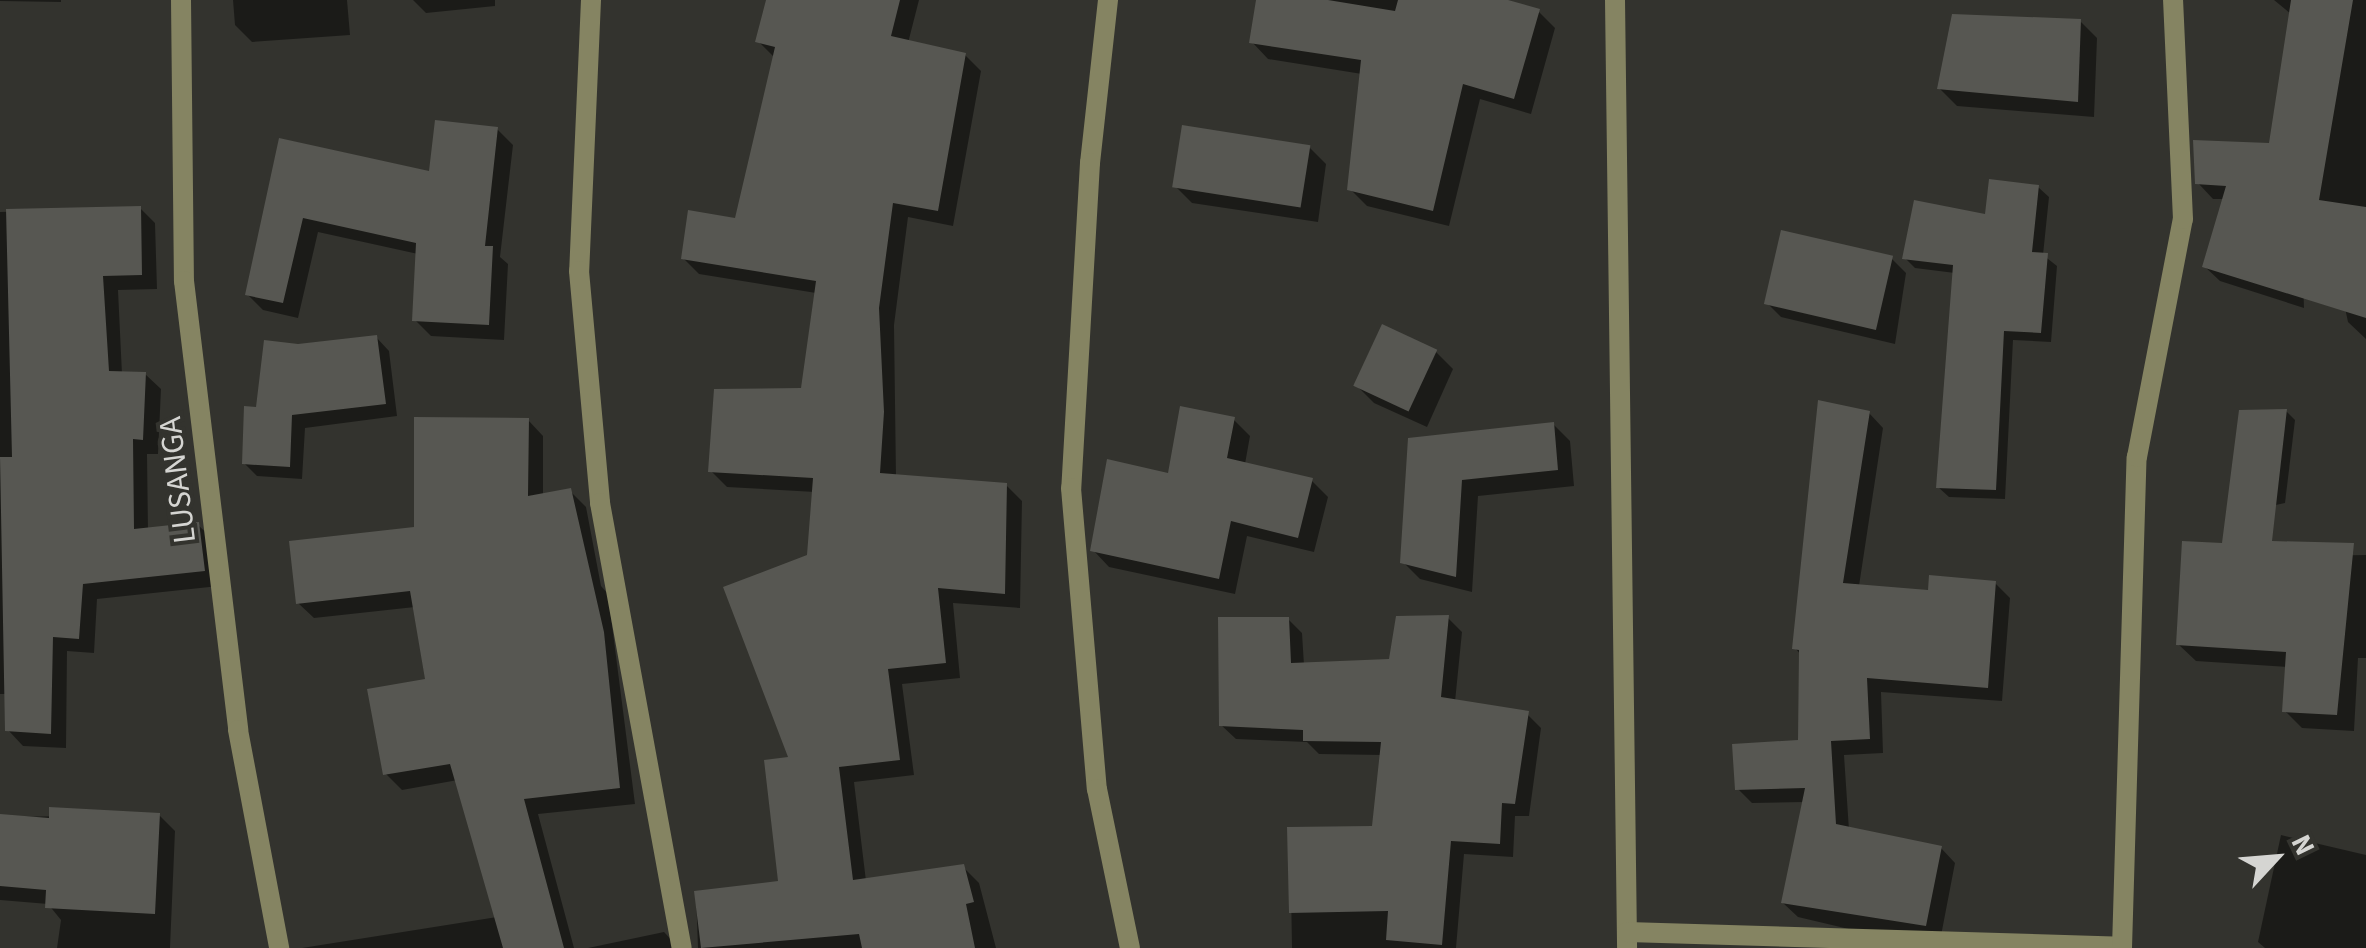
<!DOCTYPE html>
<style>
body{margin:0}
#map{position:relative;width:2366px;height:948px;overflow:hidden;background:#33332e;font-family:"Source Sans 3",sans-serif}
div>[style]{position:absolute}
[style*='--x']{left:calc(var(--x)*1px);top:calc(var(--y)*1px);width:calc(var(--w)*1px);rotate:calc(var(--a)*1deg)}
.shadow>*{inset:0;background:#0007}
.building>*{inset:0;background:#575752;transform-origin:0 0}
.street>*{height:20px;margin:-10px;padding:0 10px;transform-origin:10px;border-radius:10px;background:#858462}
span{translate:-50% -50%;white-space:nowrap;text-align:center;line-height:1.15;-webkit-text-stroke:8px #33332e;paint-order:stroke}
.street-label{font-size:32px;color:#d5d5d2}
.north{position:absolute;left:2226px;top:808px;width:100px;height:100px;-webkit-text-stroke:8px #33332e;paint-order:stroke;rotate:64deg;font-size:28px;font-weight:700;line-height:40px;text-align:center;color:#d5d5d2}
.north::after{content:'';display:block;margin:auto;width:35px;height:45px;background:#d5d5d2;clip-path:polygon(50% 0,100% 100%,50% 72%,0 100%)}
</style>
<div id="map">
<div class="shadow">
<div style="clip-path:polygon(0 0,61px 0,61px 2px,0 1px)"></div>
<div style="clip-path:polygon(233px 0,347px 0,350px 35px,252px 42px,235px 25px)"></div>
<div style="clip-path:polygon(413px 0,495px 0,495px 6px,426px 13px)"></div>
<div style="clip-path:polygon(768px 0,919px 0,908px 43px,965px 55px,981px 71px,953px 226px,908px 217px,894px 325px,896px 477px,1006px 485px,1022px 501px,1020px 608px,953px 603px,960px 678px,902px 684px,914px 775px,854px 782px,866px 881px,963px 867px,979px 883px,996px 948px,698px 948px,696px 894px,781px 883px,815px 492px,727px 487px,711px 471px,803px 391px,816px 293px,699px 274px,683px 258px,737px 220px,775px 58px,758px 41px)"></div>
<div style="clip-path:polygon(1258px 0,1499px 0,1538px 11px,1555px 28px,1531px 114px,1480px 99px,1449px 226px,1367px 206px,1350px 189px,1362px 74px,1268px 59px,1252px 42px)"></div>
<div style="clip-path:polygon(2274px 0,2366px 0,2366px 339px,2348px 322px,2323px 205px,2301px 207px,2304px 308px,2220px 281px,2204px 266px,2224px 199px,2213px 199px,2198px 183px,2271px 145px,2291px 14px)"></div>
<div style="clip-path:polygon(2080px 21px,2097px 38px,2094px 117px,1957px 106px,1940px 89px)"></div>
<div style="clip-path:polygon(497px 129px,513px 145px,500px 257px,508px 264px,504px 340px,431px 336px,415px 320px,418px 254px,318px 232px,298px 318px,263px 310px,247px 294px,281px 141px,431px 174px)"></div>
<div style="clip-path:polygon(1309px 147px,1326px 164px,1318px 222px,1192px 203px,1175px 186px)"></div>
<div style="clip-path:polygon(2038px 187px,2049px 197px,2043px 255px,2057px 266px,2051px 342px,2013px 340px,2005px 499px,1949px 497px,1938px 487px,1955px 273px,1915px 268px,1905px 258px)"></div>
<div style="clip-path:polygon(140px 208px,155px 223px,157px 289px,118px 290px,122px 374px,145px 374px,161px 389px,158px 454px,147px 454px,148px 530px,198px 525px,214px 540px,219px 586px,97px 599px,94px 653px,67px 651px,66px 748px,23px 746px,8px 730px,9px 694px,0 694px,0 212px)"></div>
<div style="clip-path:polygon(1892px 259px,1906px 273px,1895px 344px,1781px 317px,1767px 303px)"></div>
<div style="clip-path:polygon(376px 337px,389px 351px,397px 416px,305px 428px,302px 479px,257px 476px,244px 463px,258px 410px,298px 347px)"></div>
<div style="clip-path:polygon(1436px 352px,1453px 369px,1427px 427px,1374px 403px,1357px 386px)"></div>
<div style="clip-path:polygon(2286px 411px,2295px 420px,2285px 503px,2238px 513px)"></div>
<div style="clip-path:polygon(1869px 413px,1883px 428px,1859px 586px,1930px 593px,1995px 583px,2010px 598px,2002px 701px,1881px 692px,1883px 753px,1844px 755px,1849px 830px,1941px 848px,1955px 863px,1940px 941px,1891px 939px,1798px 917px,1783px 903px,1804px 802px,1752px 803px,1738px 789px,1801px 743px,1802px 656px,1795px 648px)"></div>
<div style="clip-path:polygon(528px 420px,543px 436px,543px 496px,570px 491px,586px 507px,601px 586px,608px 594px,635px 804px,538px 814px,574px 948px,302px 948px,497px 917px,458px 780px,402px 790px,386px 774px,428px 681px,415px 607px,314px 618px,298px 603px,416px 529px)"></div>
<div style="clip-path:polygon(1234px 420px,1250px 436px,1245px 464px,1311px 480px,1328px 497px,1314px 552px,1247px 536px,1235px 594px,1109px 567px,1093px 550px)"></div>
<div style="clip-path:polygon(1553px 424px,1570px 441px,1574px 486px,1478px 496px,1472px 592px,1420px 579px,1403px 562px,1411px 440px)"></div>
<div style="clip-path:polygon(2366px 555px,2366px 658px,2358px 658px,2354px 731px,2302px 728px,2285px 711px,2288px 667px,2196px 661px,2178px 644px,2183px 558px)"></div>
<div style="clip-path:polygon(1448px 618px,1462px 632px,1455px 702px,1527px 714px,1541px 728px,1529px 816px,1515px 816px,1513px 857px,1464px 854px,1456px 948px,1292px 948px,1290px 830px,1374px 828px,1382px 755px,1319px 754px,1307px 742px,1236px 739px,1221px 725px,1288px 619px,1302px 633px,1304px 665px,1392px 661px)"></div>
<div style="clip-path:polygon(159px 815px,175px 831px,170px 948px,57px 948px,61px 920px,48px 904px,0 900px,0 817px)"></div>
<div style="clip-path:polygon(2281px 835px,2366px 855px,2366px 948px,2265px 948px,2258px 942px)"></div>
<div style="clip-path:polygon(664px 932px,679px 948px,588px 948px)"></div>
</div>
<div class="building">
<div style="clip-path:polygon(766px 0,900px 0,891px 36px,966px 53px,938px 211px,893px 203px,879px 308px,884px 412px,880px 473px,1007px 483px,1005px 594px,938px 588px,946px 663px,888px 669px,900px 760px,839px 767px,853px 880px,964px 864px,974px 902px,966px 904px,975px 948px,862px 948px,859px 934px,701px 948px,694px 891px,778px 881px,764px 760px,788px 757px,723px 587px,807px 555px,813px 478px,708px 472px,714px 389px,801px 388px,816px 281px,681px 259px,688px 210px,735px 218px,775px 47px,755px 42px)"></div>
<div style="clip-path:polygon(1256px 0,1328px 0,1395px 11px,1398px 0,1508px 0,1540px 9px,1514px 99px,1463px 84px,1433px 211px,1347px 190px,1361px 60px,1249px 43px)"></div>
<div style="clip-path:polygon(2291px 0,2353px 0,2319px 200px,2366px 207px,2366px 318px,2202px 267px,2226px 186px,2195px 184px,2193px 140px,2269px 143px)"></div>
<div style="clip-path:polygon(1952px 14px,2081px 19px,2078px 102px,1937px 89px)"></div>
<div style="clip-path:polygon(435px 120px,498px 127px,485px 246px,493px 246px,489px 325px,412px 321px,416px 243px,303px 218px,283px 303px,245px 295px,279px 138px,429px 171px)"></div>
<div style="left:1182px;top:125px;width:130px;height:63px;rotate:9deg"></div>
<div style="clip-path:polygon(1989px 179px,2039px 185px,2032px 252px,2048px 253px,2041px 333px,2004px 331px,1996px 490px,1936px 488px,1953px 265px,1902px 259px,1914px 200px,1985px 214px)"></div>
<div style="clip-path:polygon(141px 206px,142px 275px,103px 276px,109px 371px,146px 372px,143px 440px,133px 439px,134px 529px,199px 522px,205px 571px,83px 584px,79px 639px,53px 637px,51px 734px,5px 731px,0 457px,12px 457px,6px 209px)"></div>
<div style="left:1781px;top:230px;width:115px;height:76px;rotate:13deg"></div>
<div style="left:1382px;top:324px;width:61px;height:68px;rotate:25deg"></div>
<div style="clip-path:polygon(377px 335px,386px 404px,292px 415px,290px 467px,242px 464px,244px 406px,256px 407px,264px 340px,298px 344px)"></div>
<div style="clip-path:polygon(1818px 400px,1870px 411px,1843px 583px,1928px 590px,1929px 575px,1996px 581px,1988px 688px,1867px 678px,1870px 739px,1831px 741px,1836px 824px,1942px 846px,1926px 926px,1781px 903px,1805px 788px,1735px 790px,1732px 744px,1798px 740px,1799px 650px,1792px 649px)"></div>
<div style="clip-path:polygon(1180px 406px,1235px 417px,1227px 458px,1313px 478px,1298px 538px,1231px 521px,1219px 579px,1090px 551px,1107px 459px,1168px 473px)"></div>
<div style="clip-path:polygon(2287px 409px,2272px 541px,2354px 543px,2337px 715px,2282px 712px,2286px 652px,2176px 645px,2182px 541px,2222px 543px,2239px 410px)"></div>
<div style="clip-path:polygon(414px 417px,529px 418px,528px 496px,571px 488px,604px 632px,620px 788px,524px 799px,564px 948px,503px 948px,450px 764px,383px 775px,367px 689px,425px 679px,410px 591px,296px 604px,289px 541px,414px 527px)"></div>
<div style="clip-path:polygon(1554px 422px,1558px 470px,1462px 480px,1456px 577px,1400px 563px,1408px 438px)"></div>
<div style="clip-path:polygon(1449px 615px,1441px 697px,1529px 711px,1515px 804px,1502px 803px,1500px 844px,1451px 841px,1442px 945px,1386px 940px,1388px 911px,1289px 913px,1287px 827px,1372px 826px,1381px 742px,1303px 741px,1303px 730px,1219px 726px,1218px 617px,1289px 617px,1291px 663px,1389px 659px,1396px 616px)"></div>
<div style="clip-path:polygon(49px 807px,160px 813px,155px 914px,45px 908px,46px 890px,0 886px,0 814px,49px 818px)"></div>
</div>
<div class="street">
<div style="--x:181;--y:0;--w:281;--a:89.4"></div>
<div style="--x:184;--y:281;--w:452;--a:83.1"></div>
<div style="--x:238;--y:730;--w:222;--a:79.3"></div>
<div style="--x:591;--y:0;--w:271;--a:92.5"></div>
<div style="--x:579;--y:271;--w:233;--a:84.8"></div>
<div style="--x:600;--y:503;--w:452;--a:79.6"></div>
<div style="--x:1108;--y:0;--w:164;--a:96.3"></div>
<div style="--x:1090;--y:163;--w:326;--a:93.3"></div>
<div style="--x:1071;--y:488;--w:302;--a:85.1"></div>
<div style="--x:1097;--y:789;--w:162;--a:78.3"></div>
<div style="--x:1615;--y:0;--w:948;--a:89.27"></div>
<div style="--x:1627;--y:932;--w:495;--a:1.7"></div>
<div style="--x:2122;--y:948;--w:491;--a:-88.3"></div>
<div style="--x:2137;--y:457;--w:242;--a:-79.1"></div>
<div style="--x:2183;--y:219;--w:219;--a:-92.6"></div>
</div>
<div class="street-label">
<span style="left:178px;top:480px;rotate:-97deg">LUSANGA</span>
</div>
<div class="north">N</div>
</div>
